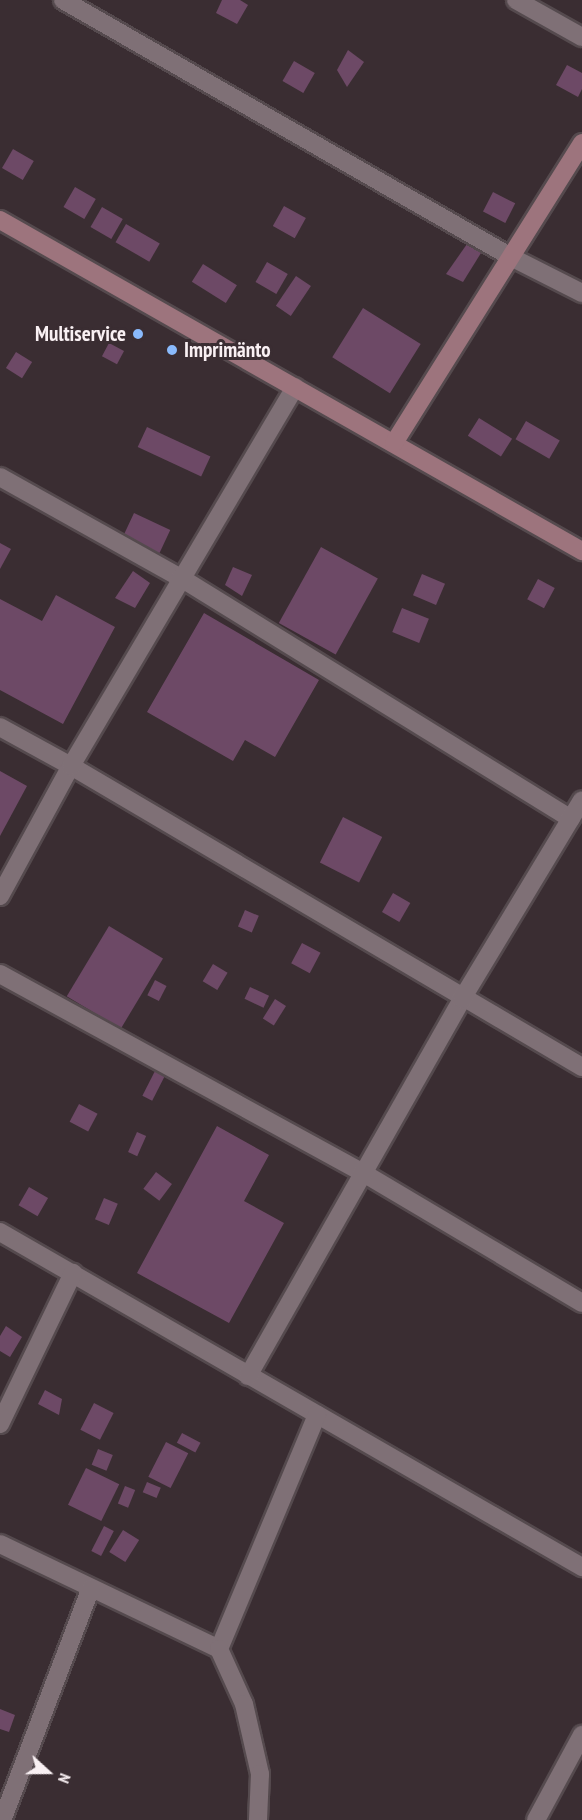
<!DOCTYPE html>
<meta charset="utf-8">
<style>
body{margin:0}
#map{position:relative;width:582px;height:1820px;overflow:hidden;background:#3a2d32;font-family:"PT Sans Narrow",sans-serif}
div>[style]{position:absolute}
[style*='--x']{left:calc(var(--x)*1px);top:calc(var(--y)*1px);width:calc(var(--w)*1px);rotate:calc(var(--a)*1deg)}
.building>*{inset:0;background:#6d4966;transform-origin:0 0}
.roads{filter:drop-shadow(2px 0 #554a4e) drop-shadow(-2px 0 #554a4e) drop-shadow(0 2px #554a4e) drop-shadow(0 -2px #554a4e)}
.street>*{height:18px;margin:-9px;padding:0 9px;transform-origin:9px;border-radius:9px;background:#7f7076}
.secondary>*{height:18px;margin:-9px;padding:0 9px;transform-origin:9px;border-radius:9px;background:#9d747d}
.dots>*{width:16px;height:16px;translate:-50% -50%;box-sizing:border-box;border:3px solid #3a2d32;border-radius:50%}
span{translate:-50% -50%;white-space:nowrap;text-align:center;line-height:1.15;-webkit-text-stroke:6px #3a2d32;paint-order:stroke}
.poi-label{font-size:21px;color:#f9f0f3;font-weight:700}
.right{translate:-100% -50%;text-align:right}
.left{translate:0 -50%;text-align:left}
.north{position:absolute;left:18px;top:1742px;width:60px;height:60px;-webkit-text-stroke:4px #3a2d32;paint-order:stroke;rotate:111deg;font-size:16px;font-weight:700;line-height:24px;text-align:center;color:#f9f0f3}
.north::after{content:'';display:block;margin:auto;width:21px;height:27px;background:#f9f0f3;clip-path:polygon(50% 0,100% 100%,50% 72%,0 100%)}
</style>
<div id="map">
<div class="building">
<div style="clip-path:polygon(222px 0,240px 0,248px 5px,237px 24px,216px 13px)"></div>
<div style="clip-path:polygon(348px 50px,364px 62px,347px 87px,337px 70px)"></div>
<div style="left:294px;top:61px;width:24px;height:23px;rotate:30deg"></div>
<div style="clip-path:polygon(567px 65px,582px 73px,582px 89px,578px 97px,556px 85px)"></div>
<div style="left:13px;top:149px;width:24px;height:22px;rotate:30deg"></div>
<div style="left:75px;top:187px;width:24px;height:23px;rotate:30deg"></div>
<div style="left:493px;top:192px;width:25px;height:22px;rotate:27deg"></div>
<div style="left:284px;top:206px;width:25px;height:23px;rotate:29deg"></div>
<div style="left:102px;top:207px;width:24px;height:23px;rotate:30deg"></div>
<div style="left:126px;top:224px;width:39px;height:21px;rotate:30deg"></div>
<div style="clip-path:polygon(467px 244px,481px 253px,463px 282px,446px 274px)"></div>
<div style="left:267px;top:262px;width:24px;height:23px;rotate:30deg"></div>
<div style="left:203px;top:264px;width:40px;height:21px;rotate:32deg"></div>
<div style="left:296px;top:276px;width:18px;height:36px;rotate:34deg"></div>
<div style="left:363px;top:308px;width:68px;height:58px;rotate:32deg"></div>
<div style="left:109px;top:343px;width:17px;height:15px;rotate:28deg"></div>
<div style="left:16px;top:352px;width:19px;height:19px;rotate:32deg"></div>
<div style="left:479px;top:418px;width:39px;height:21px;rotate:32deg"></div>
<div style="left:526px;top:421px;width:39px;height:21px;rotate:30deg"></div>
<div style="left:147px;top:427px;width:70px;height:22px;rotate:25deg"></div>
<div style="left:134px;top:513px;width:40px;height:26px;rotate:25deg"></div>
<div style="clip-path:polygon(0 543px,11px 549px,0 569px)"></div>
<div style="left:321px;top:547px;width:65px;height:87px;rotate:29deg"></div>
<div style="clip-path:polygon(233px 567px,252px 575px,242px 596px,225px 585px)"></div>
<div style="clip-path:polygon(133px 571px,150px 583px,135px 608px,115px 598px)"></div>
<div style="left:422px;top:574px;width:25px;height:23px;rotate:23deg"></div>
<div style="left:538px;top:579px;width:19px;height:23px;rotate:28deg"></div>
<div style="clip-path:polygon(56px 595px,115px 627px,63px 724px,0 690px,0 599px,42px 621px)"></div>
<div style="left:402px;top:608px;width:29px;height:26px;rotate:22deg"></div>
<div style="clip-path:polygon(204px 613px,319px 680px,275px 757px,245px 740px,233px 761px,147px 712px)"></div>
<div style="clip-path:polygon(0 771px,27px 786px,0 836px)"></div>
<div style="left:343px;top:817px;width:44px;height:51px;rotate:27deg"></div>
<div style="left:393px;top:893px;width:20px;height:22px;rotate:30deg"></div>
<div style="left:245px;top:910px;width:15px;height:18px;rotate:23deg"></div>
<div style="left:109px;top:926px;width:63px;height:82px;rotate:31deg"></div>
<div style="left:302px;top:943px;width:21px;height:23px;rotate:28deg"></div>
<div style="left:213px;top:964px;width:17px;height:20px;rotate:31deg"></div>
<div style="left:155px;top:980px;width:13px;height:17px;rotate:27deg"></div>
<div style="left:250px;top:987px;width:21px;height:13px;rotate:25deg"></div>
<div style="left:275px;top:999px;width:13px;height:23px;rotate:32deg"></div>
<div style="left:156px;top:1069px;width:11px;height:30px;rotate:27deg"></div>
<div style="left:79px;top:1104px;width:21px;height:20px;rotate:28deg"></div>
<div style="clip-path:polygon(217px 1126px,269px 1155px,244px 1201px,284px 1223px,229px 1323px,137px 1273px)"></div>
<div style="left:137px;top:1132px;width:10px;height:22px;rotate:24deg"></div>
<div style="left:156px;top:1172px;width:20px;height:21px;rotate:37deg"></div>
<div style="left:29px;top:1187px;width:22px;height:21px;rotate:30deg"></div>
<div style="left:104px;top:1198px;width:15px;height:23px;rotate:23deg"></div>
<div style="clip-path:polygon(6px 1326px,22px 1337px,10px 1357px,0 1351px,0 1336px)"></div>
<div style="clip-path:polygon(45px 1390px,62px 1399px,59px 1415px,38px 1404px)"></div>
<div style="left:94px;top:1403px;width:22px;height:30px;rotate:27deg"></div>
<div style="left:182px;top:1433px;width:21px;height:11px;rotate:28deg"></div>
<div style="left:166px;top:1442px;width:25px;height:39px;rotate:27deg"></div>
<div style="left:98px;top:1449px;width:16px;height:17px;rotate:22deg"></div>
<div style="left:86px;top:1468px;width:37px;height:41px;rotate:26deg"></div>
<div style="left:147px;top:1482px;width:15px;height:11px;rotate:23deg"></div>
<div style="left:125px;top:1486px;width:11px;height:19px;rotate:22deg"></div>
<div style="left:104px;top:1526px;width:11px;height:28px;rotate:27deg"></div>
<div style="left:123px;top:1530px;width:19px;height:26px;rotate:32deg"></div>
<div style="clip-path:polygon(0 1709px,15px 1715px,9px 1732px,0 1729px)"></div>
</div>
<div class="roads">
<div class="street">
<div style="--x:63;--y:0;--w:516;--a:29.84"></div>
<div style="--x:511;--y:257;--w:80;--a:26.9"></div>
<div style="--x:516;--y:0;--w:76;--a:29.3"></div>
<div style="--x:0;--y:477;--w:207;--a:29.2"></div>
<div style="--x:181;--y:578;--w:458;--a:31.7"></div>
<div style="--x:0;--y:727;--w:81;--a:28.8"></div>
<div style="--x:71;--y:766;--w:593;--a:30.5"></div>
<div style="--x:0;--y:896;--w:148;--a:-61.4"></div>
<div style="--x:71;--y:766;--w:440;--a:-59.4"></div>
<div style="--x:0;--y:974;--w:416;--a:28.7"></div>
<div style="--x:365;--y:1174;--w:252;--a:30.7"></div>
<div style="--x:0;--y:1232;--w:672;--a:29.92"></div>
<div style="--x:248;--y:1376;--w:434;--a:-60.4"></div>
<div style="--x:462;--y:999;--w:232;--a:-58.9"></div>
<div style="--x:0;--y:1424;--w:168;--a:-64.2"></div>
<div style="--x:0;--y:1544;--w:243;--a:25.6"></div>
<div style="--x:219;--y:1649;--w:254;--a:-67.3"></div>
<div style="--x:219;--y:1649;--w:60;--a:65.6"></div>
<div style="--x:244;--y:1704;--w:72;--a:77.1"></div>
<div style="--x:260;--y:1774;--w:46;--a:92.5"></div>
<div style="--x:3;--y:1818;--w:246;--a:-69.1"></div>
<div style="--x:536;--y:1820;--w:97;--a:-61.6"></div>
</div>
<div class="secondary">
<div style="--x:0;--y:220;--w:670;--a:29.63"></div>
<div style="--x:394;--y:443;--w:354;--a:-57.9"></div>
</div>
</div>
<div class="dots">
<div style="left:138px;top:334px;background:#8abafc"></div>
<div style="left:172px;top:350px;background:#8abafc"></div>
</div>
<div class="poi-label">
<span class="right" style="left:126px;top:334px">Multiservice</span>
<span class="left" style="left:184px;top:350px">Imprimänto</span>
</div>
<div class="north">N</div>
</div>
